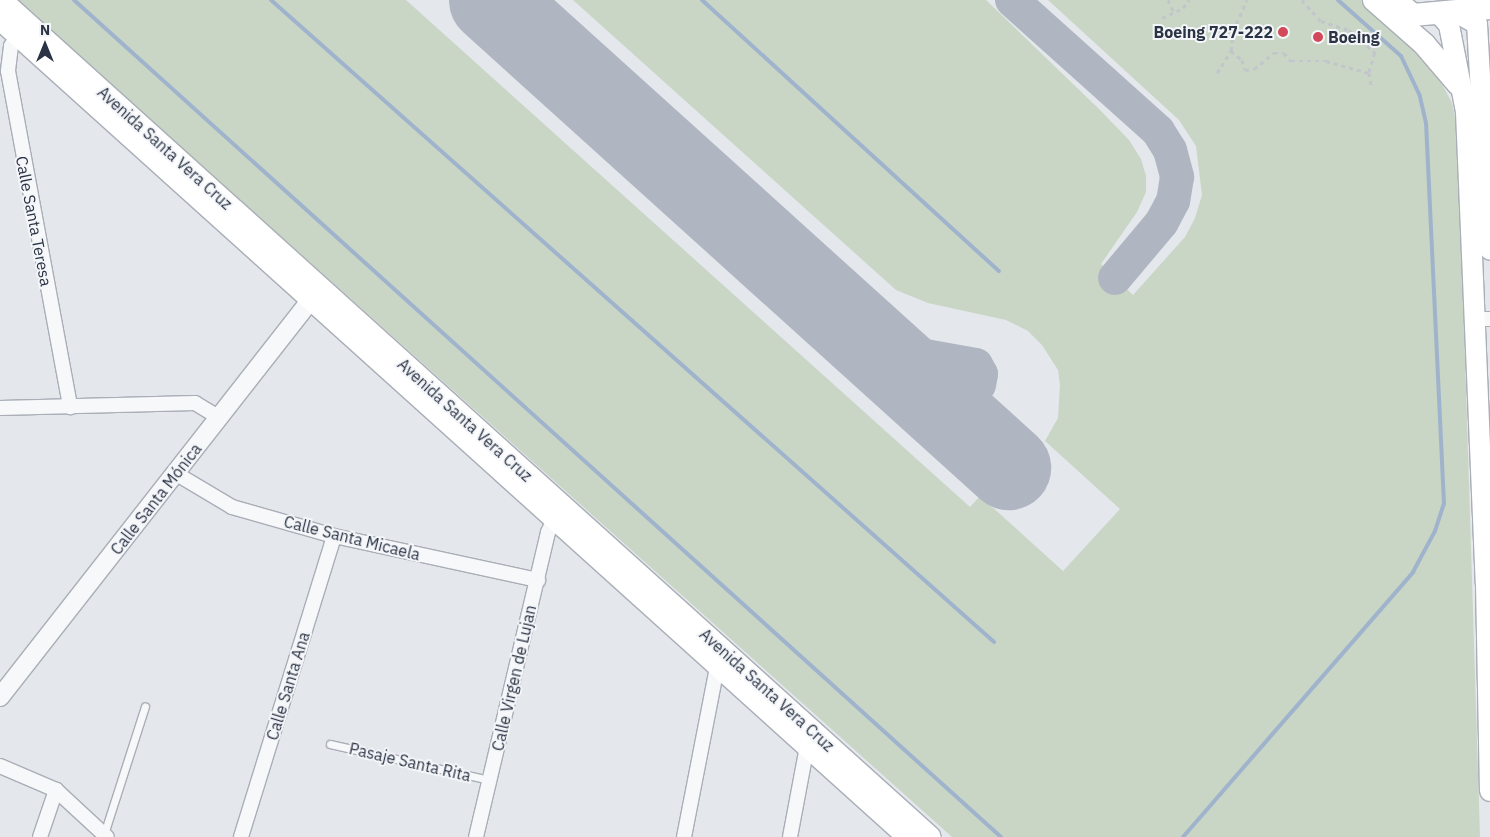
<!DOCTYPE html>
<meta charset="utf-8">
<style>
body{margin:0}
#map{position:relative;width:1490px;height:837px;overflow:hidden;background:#e4e7ec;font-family:"IBM Plex Sans",sans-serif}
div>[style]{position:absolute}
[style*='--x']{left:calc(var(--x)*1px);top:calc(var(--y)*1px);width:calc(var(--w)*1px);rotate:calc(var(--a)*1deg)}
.green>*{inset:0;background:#c9d6c5}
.stream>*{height:4px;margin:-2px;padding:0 2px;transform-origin:2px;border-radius:2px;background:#9fb4cc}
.taxiway>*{height:34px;margin:-17px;padding:0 17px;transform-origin:17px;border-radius:17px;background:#b0b6c1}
.runway>*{height:85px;margin:-42.5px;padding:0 42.5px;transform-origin:42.5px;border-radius:42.5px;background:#b0b6c1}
.path>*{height:2.5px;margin-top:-1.25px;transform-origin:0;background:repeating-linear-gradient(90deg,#c2c5cb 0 4px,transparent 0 8px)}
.roads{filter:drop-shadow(1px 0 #a9aeb7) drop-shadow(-1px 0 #a9aeb7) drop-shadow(0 1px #a9aeb7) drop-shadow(0 -1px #a9aeb7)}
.service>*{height:7px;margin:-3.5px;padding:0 3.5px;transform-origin:3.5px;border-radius:3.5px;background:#f7f8fa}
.minor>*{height:14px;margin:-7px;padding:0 7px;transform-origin:7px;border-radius:7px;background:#f7f8fa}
.tertiary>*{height:18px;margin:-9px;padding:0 9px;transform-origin:9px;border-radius:9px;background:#f7f8fa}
.secondary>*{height:20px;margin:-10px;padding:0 10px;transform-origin:10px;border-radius:10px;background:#fff}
.trunk>*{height:22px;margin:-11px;padding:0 11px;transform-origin:11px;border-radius:11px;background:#fff}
.dots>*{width:14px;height:14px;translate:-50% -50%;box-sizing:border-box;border:2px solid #f4f6f9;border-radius:50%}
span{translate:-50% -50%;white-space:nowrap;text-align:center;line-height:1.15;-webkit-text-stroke:4px #f4f6f9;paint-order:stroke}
.poi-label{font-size:16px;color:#2b3445;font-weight:700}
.right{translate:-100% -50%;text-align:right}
.left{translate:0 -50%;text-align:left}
.street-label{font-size:16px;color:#2b3445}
.north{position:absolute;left:20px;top:20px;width:50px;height:50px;-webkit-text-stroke:4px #f4f6f9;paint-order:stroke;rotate:0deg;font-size:14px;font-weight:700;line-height:20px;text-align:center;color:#2b3445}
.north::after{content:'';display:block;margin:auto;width:18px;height:22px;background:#2b3445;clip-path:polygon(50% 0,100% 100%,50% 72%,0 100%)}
</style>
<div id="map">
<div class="green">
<div style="clip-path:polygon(17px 0,406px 0,970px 507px,980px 496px,1063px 571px,1120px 509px,1045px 441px,1058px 418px,1060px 385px,1058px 370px,1042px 345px,1028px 331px,1006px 320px,928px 303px,896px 290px,573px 0,986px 0,1099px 109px,1129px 140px,1141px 159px,1146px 176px,1146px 192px,1137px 212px,1101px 264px,1133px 295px,1185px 237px,1195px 218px,1202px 195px,1196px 146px,1179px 120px,1048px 0,1362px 0,1434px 69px,1452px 103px,1458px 131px,1480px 837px,952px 837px)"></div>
</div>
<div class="stream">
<div style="--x:74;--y:0;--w:1249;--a:42.08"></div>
<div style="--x:271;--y:0;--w:967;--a:41.6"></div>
<div style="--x:702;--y:0;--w:402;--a:42.4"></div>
<div style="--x:1183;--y:837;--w:351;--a:-49"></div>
<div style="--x:1413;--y:572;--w:47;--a:-61.8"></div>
<div style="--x:1435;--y:531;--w:28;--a:-72"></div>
<div style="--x:1444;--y:504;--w:381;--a:-92.7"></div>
<div style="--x:1426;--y:123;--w:28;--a:-103"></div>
<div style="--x:1420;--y:96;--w:44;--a:-115.4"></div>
<div style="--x:1401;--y:56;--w:84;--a:-138.4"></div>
</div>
<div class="taxiway">
<div style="--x:1012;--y:0;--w:196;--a:41.9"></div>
<div style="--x:1158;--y:131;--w:22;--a:58"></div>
<div style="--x:1170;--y:150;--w:28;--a:75"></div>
<div style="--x:1177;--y:177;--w:24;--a:99"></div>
<div style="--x:1173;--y:201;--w:24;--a:118"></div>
<div style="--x:1162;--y:222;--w:73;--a:130"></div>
<div style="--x:865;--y:338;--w:40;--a:20.2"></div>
<div style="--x:903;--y:352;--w:74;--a:10.1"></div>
<div style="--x:976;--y:365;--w:10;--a:61"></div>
<div style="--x:981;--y:374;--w:11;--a:100"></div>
</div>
<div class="runway">
<div style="--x:491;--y:0;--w:697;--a:42.09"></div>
</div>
<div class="path">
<div style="--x:1168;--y:0;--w:13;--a:63"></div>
<div style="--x:1302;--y:0;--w:28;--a:48"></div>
<div style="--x:1321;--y:21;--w:29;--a:18"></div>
<div style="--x:1349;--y:30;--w:35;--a:41"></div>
<div style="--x:1375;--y:53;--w:21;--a:107"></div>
<div style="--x:1369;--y:73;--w:15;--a:79"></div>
<div style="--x:1162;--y:18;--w:23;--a:-25"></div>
<div style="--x:1183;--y:8;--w:10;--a:-53"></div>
<div style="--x:1231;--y:51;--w:14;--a:39"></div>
<div style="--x:1242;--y:60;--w:10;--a:73"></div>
<div style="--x:1245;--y:70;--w:9;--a:-6"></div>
<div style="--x:1254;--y:69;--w:26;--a:-39"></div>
<div style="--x:1274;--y:53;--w:10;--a:0"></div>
<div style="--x:1284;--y:53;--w:11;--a:49"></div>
<div style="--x:1291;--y:61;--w:35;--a:0"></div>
<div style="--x:1326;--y:61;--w:45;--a:15.6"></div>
<div style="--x:1217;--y:73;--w:26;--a:-58"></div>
<div style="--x:1231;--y:51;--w:20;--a:-84"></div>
<div style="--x:1233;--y:31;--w:34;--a:-66"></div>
</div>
<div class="roads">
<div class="service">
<div style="--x:330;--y:744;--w:164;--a:12.7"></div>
<div style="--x:104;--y:834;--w:134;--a:-72.2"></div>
</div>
<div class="minor">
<div style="--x:18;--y:36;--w:12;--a:125"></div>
<div style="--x:11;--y:46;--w:25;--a:97"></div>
<div style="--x:8;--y:71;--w:342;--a:79.5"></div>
<div style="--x:1476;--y:319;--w:14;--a:0"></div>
<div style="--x:0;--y:408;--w:195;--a:-1.5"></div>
<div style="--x:195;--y:403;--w:29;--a:31"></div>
<div style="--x:175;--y:473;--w:66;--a:30.8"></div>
<div style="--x:232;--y:507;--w:106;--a:15.9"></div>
<div style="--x:334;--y:536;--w:209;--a:12.2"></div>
<div style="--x:0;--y:766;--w:61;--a:23.2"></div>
<div style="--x:56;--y:790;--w:69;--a:42.7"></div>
<div style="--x:40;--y:837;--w:50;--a:-71.2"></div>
<div style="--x:241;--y:837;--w:315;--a:-72.8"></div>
<div style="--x:476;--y:837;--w:313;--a:-76.7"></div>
<div style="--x:548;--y:532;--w:13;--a:-63"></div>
<div style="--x:684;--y:837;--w:173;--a:-79"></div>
<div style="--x:790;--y:837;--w:93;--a:-79.4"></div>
</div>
<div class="tertiary">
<div style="--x:0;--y:697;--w:503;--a:-51.95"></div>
</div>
<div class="secondary">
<div style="--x:2;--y:0;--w:1250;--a:42.02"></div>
<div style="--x:1456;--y:12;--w:24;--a:30"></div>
<div style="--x:1477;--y:24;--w:226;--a:86.7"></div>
<div style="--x:1438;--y:13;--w:16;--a:47"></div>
<div style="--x:1449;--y:25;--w:89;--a:78.9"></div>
<div style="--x:1466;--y:112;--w:472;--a:87.6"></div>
<div style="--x:1486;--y:584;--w:207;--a:88.9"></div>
<div style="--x:0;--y:20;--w:1221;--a:42.01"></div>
</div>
<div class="trunk">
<div style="--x:1374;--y:0;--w:67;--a:41.3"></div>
<div style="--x:1424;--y:44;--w:52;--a:49.6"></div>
<div style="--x:1395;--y:0;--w:23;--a:40"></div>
<div style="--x:1413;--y:15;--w:77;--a:-5.2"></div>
</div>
</div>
<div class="dots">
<div style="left:1283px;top:32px;background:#d1495b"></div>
<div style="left:1318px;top:37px;background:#d1495b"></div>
</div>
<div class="poi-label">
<span class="right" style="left:1273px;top:32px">Boeing 727-222</span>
<span class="left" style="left:1328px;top:37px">Boeing</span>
</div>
<div class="street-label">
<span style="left:165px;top:148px;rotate:42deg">Avenida Santa Vera Cruz</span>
<span style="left:34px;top:221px;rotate:79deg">Calle Santa Teresa</span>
<span style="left:465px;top:420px;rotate:42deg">Avenida Santa Vera Cruz</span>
<span style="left:156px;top:499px;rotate:-52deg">Calle Santa Mónica</span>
<span style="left:352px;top:538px;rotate:14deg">Calle Santa Micaela</span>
<span style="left:514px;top:678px;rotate:-77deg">Calle Virgen de Lujan</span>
<span style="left:288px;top:686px;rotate:-73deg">Calle Santa Ana</span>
<span style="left:767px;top:690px;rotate:42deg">Avenida Santa Vera Cruz</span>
<span style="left:410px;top:762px;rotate:13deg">Pasaje Santa Rita</span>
</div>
<div class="north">N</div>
</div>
